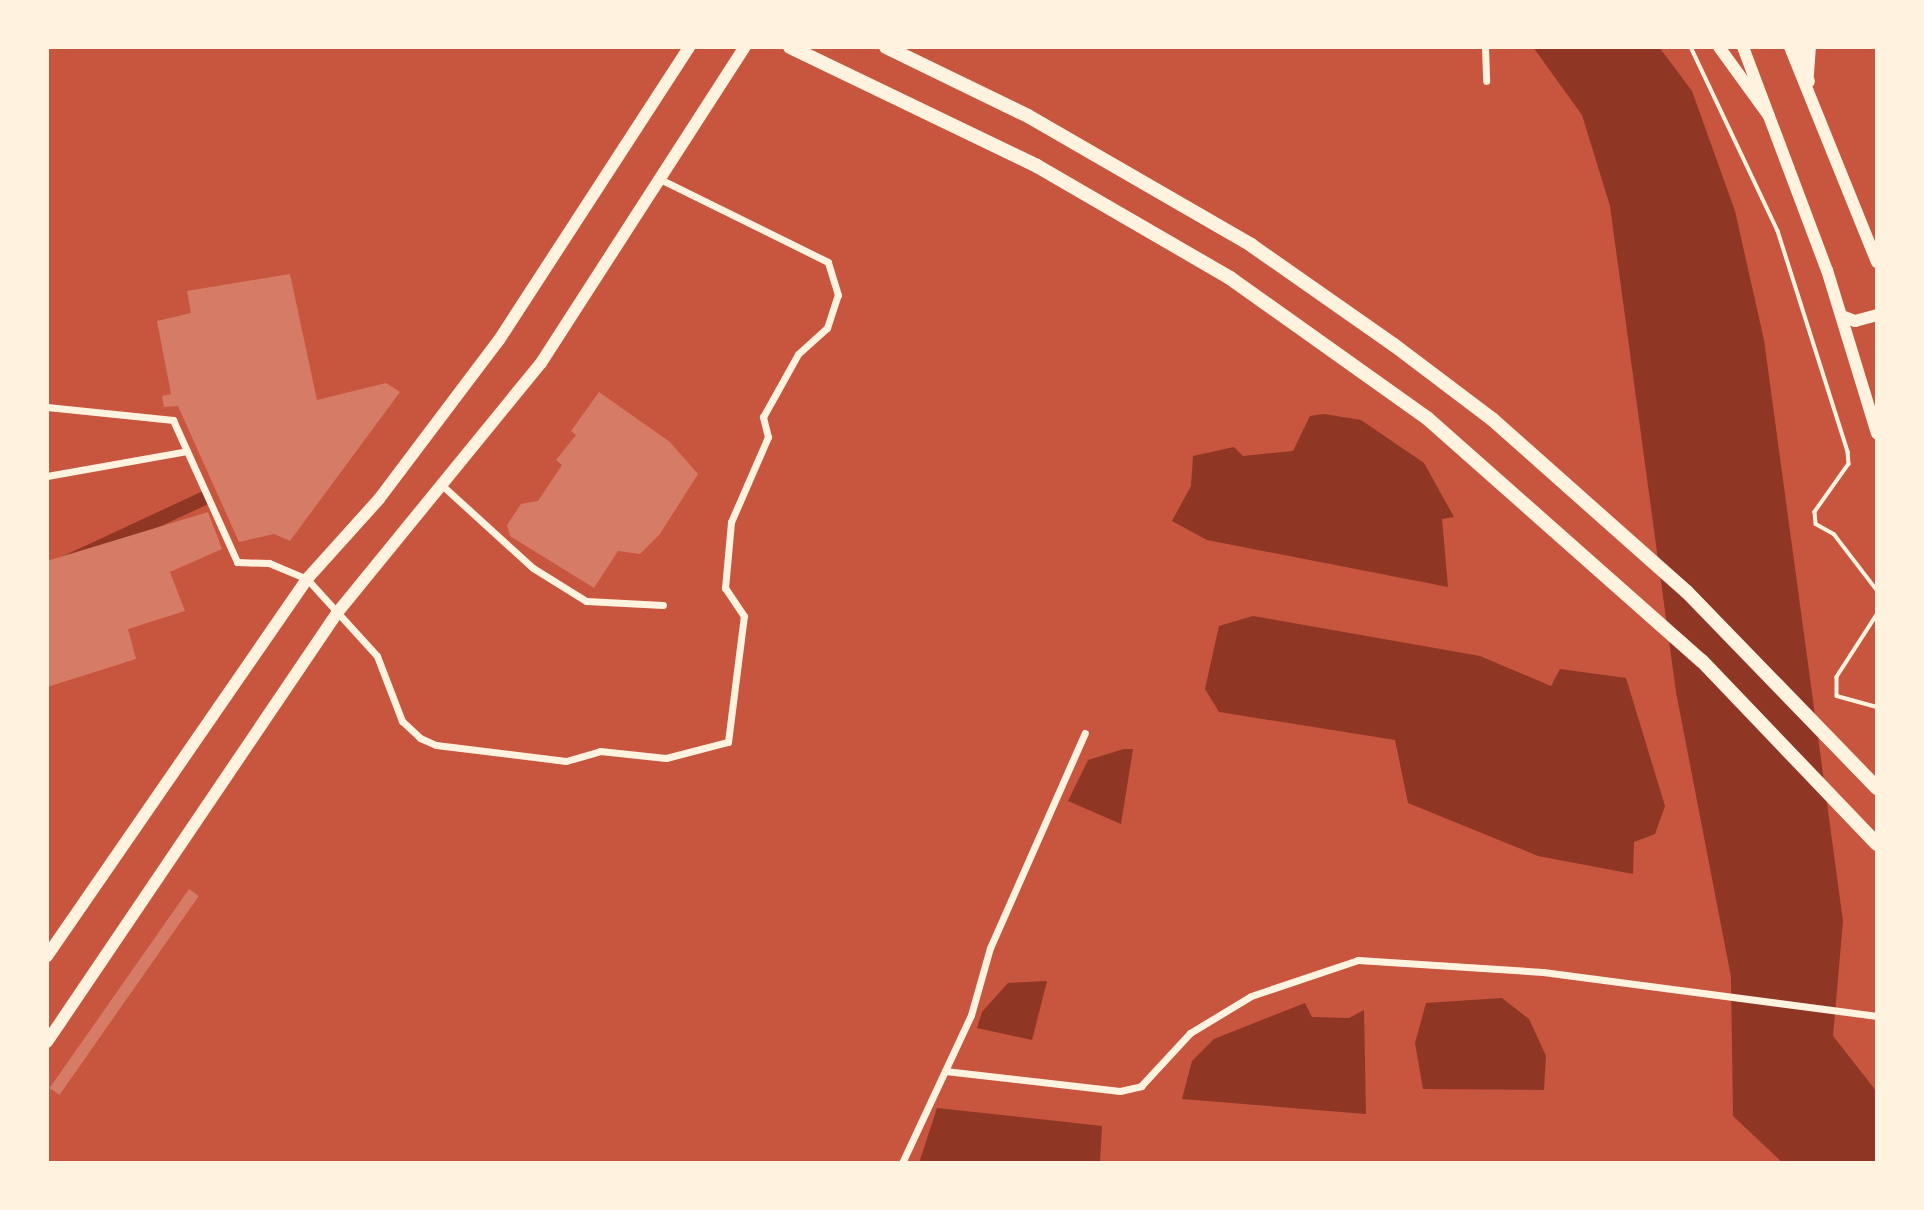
<!DOCTYPE html>
<style>
body{margin:0}
#map{position:relative;width:1924px;height:1210px;overflow:hidden;background:#c8553d;font-family:"Asap Condensed",sans-serif}
div>[style]{position:absolute}
[style*='--x']{left:calc(var(--x)*1px);top:calc(var(--y)*1px);width:calc(var(--w)*1px);rotate:calc(var(--a)*1deg)}
.water>*{inset:0;background:#8f3625;transform-origin:0 0}
.building>*{inset:0;background:#d67c66;transform-origin:0 0}
.path>*{height:3.5px;margin:-1.75px;padding:0 1.75px;transform-origin:1.75px;border-radius:1.75px;background:#fff3e0}
.minor>*{height:7px;margin:-3.5px;padding:0 3.5px;transform-origin:3.5px;border-radius:3.5px;background:#fff3e0}
.tertiary>*{height:10px;margin:-5px;padding:0 5px;transform-origin:5px;border-radius:5px;background:#fff3e0}
.primary>*{height:12px;margin:-6px;padding:0 6px;transform-origin:6px;border-radius:6px;background:#fff3e0}
.trunk>*{height:12px;margin:-6px;padding:0 6px;transform-origin:6px;border-radius:6px;background:#fff3e0}
.motorway>*{height:14px;margin:-7px;padding:0 7px;transform-origin:7px;border-radius:7px;background:#fff3e0}
span{translate:-50% -50%;white-space:nowrap;text-align:center;line-height:1.15;-webkit-text-stroke:7px #fff3e0;paint-order:stroke}
.frame{position:absolute;inset:0;border:49px solid #fff3e0;pointer-events:none}
</style>
<div id="map">
<div class="water">
<div style="clip-path:polygon(1533px 47px,1659px 47px,1692px 91px,1735px 211px,1764px 340px,1843px 921px,1833px 1036px,1877px 1092px,1877px 1163px,1783px 1163px,1733px 1116px,1731px 977px,1676px 692px,1610px 206px,1582px 115px)"></div>
<div style="clip-path:polygon(1324px 414px,1361px 420px,1424px 463px,1454px 517px,1442px 519px,1448px 587px,1207px 540px,1172px 521px,1191px 486px,1193px 456px,1234px 447px,1243px 456px,1293px 451px,1310px 416px)"></div>
<div style="left:203px;top:491px;width:14px;height:160px;rotate:65deg"></div>
<div style="clip-path:polygon(1253px 616px,1480px 656px,1551px 686px,1560px 669px,1626px 678px,1665px 806px,1655px 834px,1634px 842px,1633px 874px,1538px 856px,1408px 803px,1395px 740px,1219px 712px,1205px 689px,1219px 626px)"></div>
<div style="clip-path:polygon(1124px 749px,1133px 749px,1121px 824px,1068px 801px,1088px 760px)"></div>
<div style="clip-path:polygon(1047px 981px,1032px 1040px,977px 1028px,982px 1012px,1008px 983px)"></div>
<div style="clip-path:polygon(1502px 998px,1529px 1019px,1546px 1056px,1544px 1090px,1423px 1089px,1415px 1043px,1426px 1003px)"></div>
<div style="clip-path:polygon(1305px 1003px,1312px 1017px,1349px 1018px,1364px 1010px,1366px 1114px,1182px 1099px,1192px 1061px,1214px 1039px)"></div>
<div style="clip-path:polygon(937px 1108px,1102px 1126px,1100px 1163px,919px 1163px)"></div>
</div>
<div class="building">
<div style="clip-path:polygon(290px 274px,317px 400px,386px 383px,400px 392px,290px 541px,274px 534px,239px 542px,178px 406px,164px 407px,162px 396px,171px 394px,157px 321px,191px 313px,187px 291px)"></div>
<div style="clip-path:polygon(599px 392px,670px 442px,698px 474px,660px 534px,640px 554px,618px 551px,594px 588px,510px 536px,507px 525px,521px 504px,538px 501px,562px 465px,556px 460px,576px 435px,571px 431px)"></div>
<div style="clip-path:polygon(208px 512px,222px 549px,170px 572px,185px 611px,128px 629px,136px 659px,47px 687px,47px 561px)"></div>
<div style="left:189px;top:889px;width:12px;height:243px;rotate:35deg"></div>
</div>
<div class="path">
<div style="--x:1691;--y:47;--w:204;--a:64.7"></div>
<div style="--x:1778;--y:231;--w:232;--a:72.4"></div>
<div style="--x:1848;--y:452;--w:12;--a:85"></div>
<div style="--x:1849;--y:464;--w:59;--a:125.3"></div>
<div style="--x:1815;--y:512;--w:12;--a:85"></div>
<div style="--x:1816;--y:524;--w:21;--a:29"></div>
<div style="--x:1834;--y:534;--w:71;--a:52.5"></div>
<div style="--x:1877;--y:615;--w:74;--a:122.8"></div>
<div style="--x:1837;--y:677;--w:19;--a:90"></div>
<div style="--x:1837;--y:696;--w:41;--a:15.4"></div>
</div>
<div class="minor">
<div style="--x:1485;--y:47;--w:34;--a:88"></div>
<div style="--x:47;--y:407;--w:127;--a:5.9"></div>
<div style="--x:173;--y:420;--w:156;--a:65.7"></div>
<div style="--x:237;--y:562;--w:32;--a:2"></div>
<div style="--x:269;--y:563;--w:41;--a:22.8"></div>
<div style="--x:307;--y:579;--w:104;--a:47.7"></div>
<div style="--x:377;--y:656;--w:70;--a:69"></div>
<div style="--x:402;--y:721;--w:25;--a:43"></div>
<div style="--x:420;--y:738;--w:17;--a:24"></div>
<div style="--x:436;--y:745;--w:131;--a:7"></div>
<div style="--x:566;--y:761;--w:35;--a:-16"></div>
<div style="--x:600;--y:751;--w:66;--a:6.1"></div>
<div style="--x:666;--y:758;--w:64;--a:-14.5"></div>
<div style="--x:728;--y:742;--w:127;--a:-82.8"></div>
<div style="--x:744;--y:616;--w:34;--a:-124"></div>
<div style="--x:725;--y:588;--w:66;--a:-84.8"></div>
<div style="--x:731;--y:522;--w:93;--a:-66.5"></div>
<div style="--x:768;--y:437;--w:21;--a:-104"></div>
<div style="--x:763;--y:417;--w:72;--a:-60.9"></div>
<div style="--x:798;--y:354;--w:39;--a:-42"></div>
<div style="--x:827;--y:328;--w:35;--a:-72"></div>
<div style="--x:838;--y:295;--w:34;--a:-107"></div>
<div style="--x:828;--y:262;--w:185;--a:-153.7"></div>
<div style="--x:47;--y:476;--w:142;--a:-10.1"></div>
<div style="--x:445;--y:488;--w:119;--a:42.3"></div>
<div style="--x:533;--y:568;--w:62;--a:31.9"></div>
<div style="--x:586;--y:601;--w:77;--a:3"></div>
<div style="--x:945;--y:1071;--w:176;--a:6.5"></div>
<div style="--x:1120;--y:1091;--w:22;--a:-13"></div>
<div style="--x:1141;--y:1086;--w:72;--a:-47.2"></div>
<div style="--x:1190;--y:1033;--w:71;--a:-31.2"></div>
<div style="--x:1251;--y:996;--w:113;--a:-18.6"></div>
<div style="--x:1358;--y:960;--w:185;--a:3.7"></div>
<div style="--x:1543;--y:972;--w:337;--a:7.5"></div>
<div style="--x:902;--y:1163;--w:163;--a:-65"></div>
<div style="--x:971;--y:1015;--w:70;--a:-74.2"></div>
<div style="--x:990;--y:948;--w:235;--a:-66.2"></div>
</div>
<div class="tertiary">
<div style="--x:1809;--y:74;--w:27;--a:-86"></div>
</div>
<div class="primary">
<div style="--x:1743;--y:47;--w:238;--a:69.4"></div>
<div style="--x:1827;--y:270;--w:171;--a:73"></div>
<div style="--x:1790;--y:47;--w:232;--a:68"></div>
<div style="--x:1842;--y:316;--w:14;--a:21"></div>
<div style="--x:1855;--y:321;--w:23;--a:-15"></div>
</div>
<div class="trunk">
<div style="--x:1719;--y:47;--w:85;--a:54.1"></div>
<div style="--x:1799;--y:47;--w:36;--a:74"></div>
<div style="--x:47;--y:956;--w:458;--a:-55.4"></div>
<div style="--x:307;--y:579;--w:108;--a:-48"></div>
<div style="--x:379;--y:499;--w:199;--a:-53"></div>
<div style="--x:499;--y:340;--w:349;--a:-57"></div>
<div style="--x:47;--y:1042;--w:518;--a:-55.94"></div>
<div style="--x:337;--y:613;--w:323;--a:-50.8"></div>
<div style="--x:541;--y:363;--w:376;--a:-57.2"></div>
</div>
<div class="motorway">
<div style="--x:790;--y:47;--w:274;--a:25.7"></div>
<div style="--x:1037;--y:166;--w:223;--a:30.1"></div>
<div style="--x:1230;--y:278;--w:242;--a:35.4"></div>
<div style="--x:1427;--y:418;--w:367;--a:41.5"></div>
<div style="--x:1702;--y:661;--w:253;--a:46.3"></div>
<div style="--x:886;--y:47;--w:158;--a:25.9"></div>
<div style="--x:1028;--y:116;--w:258;--a:30"></div>
<div style="--x:1251;--y:245;--w:174;--a:35"></div>
<div style="--x:1394;--y:345;--w:123;--a:37.1"></div>
<div style="--x:1492;--y:419;--w:261;--a:41.6"></div>
<div style="--x:1687;--y:592;--w:273;--a:45.9"></div>
</div>
<div class="frame"></div>
</div>
